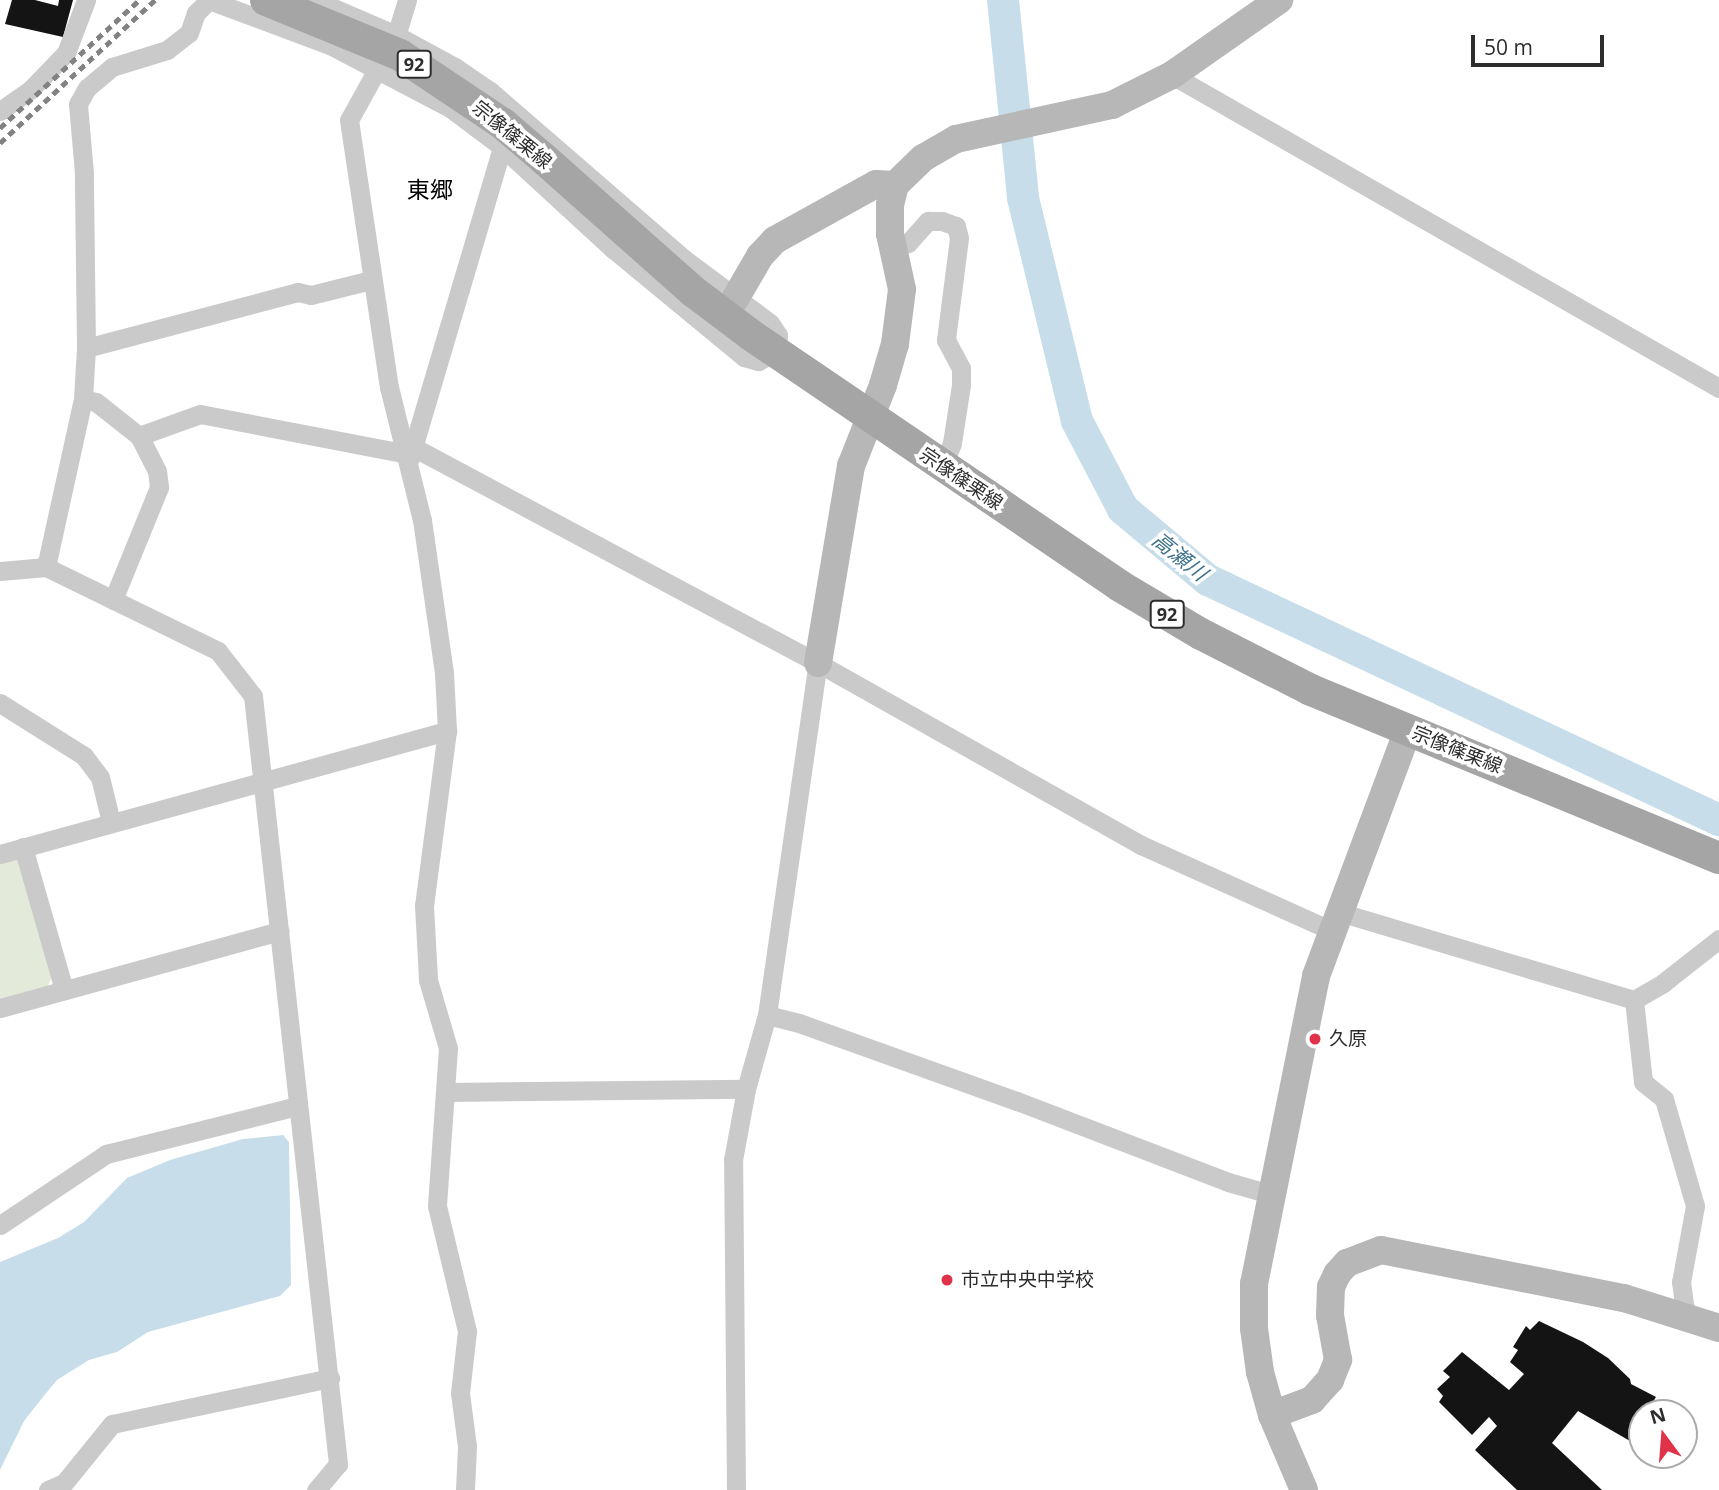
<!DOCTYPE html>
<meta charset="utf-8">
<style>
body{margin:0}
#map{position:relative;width:1719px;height:1490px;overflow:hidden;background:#fff;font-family:"Open Sans","Noto Sans JP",sans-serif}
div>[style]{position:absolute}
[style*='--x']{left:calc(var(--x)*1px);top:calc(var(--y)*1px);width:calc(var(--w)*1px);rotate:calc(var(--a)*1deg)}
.green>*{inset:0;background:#e4eada}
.water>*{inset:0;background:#c7deea}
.river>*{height:32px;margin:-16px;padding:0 16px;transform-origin:16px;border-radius:16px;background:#c7deea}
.building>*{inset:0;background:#141414}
.street>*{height:19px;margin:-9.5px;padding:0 9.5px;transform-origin:9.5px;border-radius:9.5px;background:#cacaca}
.secondary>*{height:28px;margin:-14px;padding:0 14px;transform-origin:14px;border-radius:14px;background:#b7b7b7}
.primary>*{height:32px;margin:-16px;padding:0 16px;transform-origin:16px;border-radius:16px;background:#a5a5a5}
.rail>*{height:5px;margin-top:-2.5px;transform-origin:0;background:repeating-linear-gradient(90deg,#828282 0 7px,transparent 0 12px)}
.primary-bridge>*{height:32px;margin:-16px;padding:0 16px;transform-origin:16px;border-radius:16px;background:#a5a5a5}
.dots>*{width:19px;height:19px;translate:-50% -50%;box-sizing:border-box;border:4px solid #fff;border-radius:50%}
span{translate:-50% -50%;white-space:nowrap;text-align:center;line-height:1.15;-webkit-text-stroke:7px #fff;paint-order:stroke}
.shield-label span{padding:2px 5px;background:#fff;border:2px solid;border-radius:5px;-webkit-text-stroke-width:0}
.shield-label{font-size:18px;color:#2d2d2d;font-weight:700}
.street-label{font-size:19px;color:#2d2d2d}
.poi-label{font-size:19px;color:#2d2d2d}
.left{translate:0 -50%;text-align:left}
.water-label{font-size:21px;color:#3e728c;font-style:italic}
.quarter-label{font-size:23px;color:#000}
.north{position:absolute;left:1628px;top:1399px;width:70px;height:70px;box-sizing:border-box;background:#fff;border:2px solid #ababab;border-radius:50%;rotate:344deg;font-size:19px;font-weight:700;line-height:28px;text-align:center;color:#2d2d2d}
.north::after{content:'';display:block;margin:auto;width:24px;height:32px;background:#e03349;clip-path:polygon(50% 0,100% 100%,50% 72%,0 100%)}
.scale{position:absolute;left:1471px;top:35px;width:133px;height:32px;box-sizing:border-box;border:4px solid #2d2d2d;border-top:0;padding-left:9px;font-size:21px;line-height:24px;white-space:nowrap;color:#2d2d2d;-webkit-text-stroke:5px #fff;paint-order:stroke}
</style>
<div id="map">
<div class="green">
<div style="clip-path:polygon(13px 858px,22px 862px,52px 977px,48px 986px,0 999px,0 861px)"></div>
</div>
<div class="water">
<div style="clip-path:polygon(283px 1135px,289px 1142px,291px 1285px,280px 1296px,148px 1332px,117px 1352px,89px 1360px,57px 1380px,47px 1392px,24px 1421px,0 1470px,0 1262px,58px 1238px,84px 1222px,127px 1178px,170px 1160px,243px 1139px)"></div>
</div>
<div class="river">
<div style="--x:1003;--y:0;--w:199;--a:84.2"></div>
<div style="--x:1023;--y:198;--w:229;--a:76.4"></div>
<div style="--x:1077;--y:421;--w:99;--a:62.4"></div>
<div style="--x:1123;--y:509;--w:111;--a:39.9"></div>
<div style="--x:1208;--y:580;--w:565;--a:25.16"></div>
</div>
<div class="building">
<div style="clip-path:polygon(12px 0,35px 0,58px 6px,59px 0,73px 0,63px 37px,5px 24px)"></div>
<div style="clip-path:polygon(1539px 1321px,1583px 1342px,1608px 1358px,1630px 1379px,1631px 1384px,1656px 1397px,1646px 1413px,1642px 1413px,1642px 1420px,1630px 1441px,1578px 1411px,1552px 1443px,1602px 1490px,1517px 1490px,1475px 1450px,1497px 1426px,1489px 1417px,1472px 1435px,1439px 1402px,1443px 1396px,1437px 1389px,1450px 1377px,1443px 1371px,1462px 1352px,1509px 1390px,1524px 1374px,1510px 1362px,1518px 1350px,1513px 1347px,1526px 1326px,1530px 1330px)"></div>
</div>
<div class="street">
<div style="--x:209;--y:0;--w:131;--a:20.5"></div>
<div style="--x:332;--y:46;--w:133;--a:27.7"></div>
<div style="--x:450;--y:108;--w:65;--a:36.9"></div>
<div style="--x:502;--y:147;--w:151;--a:42.6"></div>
<div style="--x:613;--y:249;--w:170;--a:39.5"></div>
<div style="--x:744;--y:357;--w:15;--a:16"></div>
<div style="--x:758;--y:361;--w:20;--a:-27"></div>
<div style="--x:776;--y:352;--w:17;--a:-83"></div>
<div style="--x:778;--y:335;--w:14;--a:-124"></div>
<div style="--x:770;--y:323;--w:107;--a:-143.3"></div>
<div style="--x:684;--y:259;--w:257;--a:-139.1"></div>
<div style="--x:490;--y:91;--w:42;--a:-145.6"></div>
<div style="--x:455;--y:67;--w:67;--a:-151.5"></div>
<div style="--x:396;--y:35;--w:88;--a:-156.6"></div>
<div style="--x:407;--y:0;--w:37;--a:107"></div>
<div style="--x:396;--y:35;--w:97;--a:118.9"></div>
<div style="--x:349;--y:120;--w:270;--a:81.5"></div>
<div style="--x:389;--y:387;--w:137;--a:76.1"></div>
<div style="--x:422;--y:520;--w:155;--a:81.8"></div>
<div style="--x:444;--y:673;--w:58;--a:87"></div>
<div style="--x:447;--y:731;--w:176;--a:97.5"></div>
<div style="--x:424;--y:905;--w:75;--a:86.9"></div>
<div style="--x:428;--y:980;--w:71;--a:73.6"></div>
<div style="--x:448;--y:1048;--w:158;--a:94"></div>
<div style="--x:437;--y:1206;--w:129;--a:76.5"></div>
<div style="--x:467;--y:1331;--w:62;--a:96.4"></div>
<div style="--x:460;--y:1393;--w:53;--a:82.5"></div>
<div style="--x:467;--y:1446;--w:44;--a:92.6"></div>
<div style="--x:1172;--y:75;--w:630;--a:29.78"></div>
<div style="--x:0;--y:111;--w:38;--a:-35"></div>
<div style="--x:31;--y:89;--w:50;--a:-45.8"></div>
<div style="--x:66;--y:53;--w:57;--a:-69.3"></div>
<div style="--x:893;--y:248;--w:16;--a:-18"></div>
<div style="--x:908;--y:243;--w:30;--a:-48"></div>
<div style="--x:928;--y:221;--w:14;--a:0"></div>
<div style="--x:942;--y:221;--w:15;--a:20"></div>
<div style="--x:956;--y:226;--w:12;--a:76"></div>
<div style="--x:959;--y:238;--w:103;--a:97.3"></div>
<div style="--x:946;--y:340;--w:32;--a:62"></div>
<div style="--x:961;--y:368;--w:17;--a:90"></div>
<div style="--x:961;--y:385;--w:59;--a:98.8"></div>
<div style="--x:952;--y:443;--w:26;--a:111"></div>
<div style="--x:86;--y:348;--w:219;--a:-14.8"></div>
<div style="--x:298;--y:292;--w:13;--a:13"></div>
<div style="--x:311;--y:295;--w:62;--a:-14"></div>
<div style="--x:83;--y:399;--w:13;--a:13"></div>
<div style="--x:96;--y:402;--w:55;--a:38.3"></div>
<div style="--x:139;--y:436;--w:65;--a:-19.8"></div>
<div style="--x:200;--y:414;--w:211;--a:10.9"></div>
<div style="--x:413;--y:447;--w:459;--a:28.1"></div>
<div style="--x:818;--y:663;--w:371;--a:29.4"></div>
<div style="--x:1141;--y:845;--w:209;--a:24.2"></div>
<div style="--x:410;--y:458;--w:324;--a:-73.5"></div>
<div style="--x:46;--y:567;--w:172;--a:-77.6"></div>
<div style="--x:83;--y:399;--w:51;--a:-86.6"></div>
<div style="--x:86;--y:348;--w:175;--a:-90.7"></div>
<div style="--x:84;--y:173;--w:69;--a:-95"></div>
<div style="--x:78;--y:104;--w:18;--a:-61"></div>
<div style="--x:87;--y:88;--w:33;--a:-40"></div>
<div style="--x:112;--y:67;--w:58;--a:-17.2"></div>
<div style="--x:167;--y:50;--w:28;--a:-38"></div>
<div style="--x:189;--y:33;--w:21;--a:-71"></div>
<div style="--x:196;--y:13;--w:18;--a:-45"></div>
<div style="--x:0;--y:571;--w:46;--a:-5"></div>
<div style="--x:46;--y:567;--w:191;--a:26"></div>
<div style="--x:218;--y:651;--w:57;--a:52.1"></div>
<div style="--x:253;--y:696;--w:773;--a:83.68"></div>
<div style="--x:338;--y:1464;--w:34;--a:130"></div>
<div style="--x:113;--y:600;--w:122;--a:-67.8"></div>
<div style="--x:159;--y:487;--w:16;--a:-97"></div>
<div style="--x:157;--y:471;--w:39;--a:-117"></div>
<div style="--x:0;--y:703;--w:99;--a:32.2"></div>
<div style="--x:84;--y:756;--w:26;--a:53"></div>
<div style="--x:100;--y:777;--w:46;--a:76.3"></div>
<div style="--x:23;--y:847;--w:149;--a:74"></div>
<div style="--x:0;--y:854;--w:464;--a:-15.4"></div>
<div style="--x:1339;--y:912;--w:308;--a:16.6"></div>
<div style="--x:1634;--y:1000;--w:34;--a:-30"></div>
<div style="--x:1663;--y:983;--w:71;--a:-38.2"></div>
<div style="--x:1634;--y:1000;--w:82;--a:83.7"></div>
<div style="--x:1643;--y:1082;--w:27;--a:39"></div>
<div style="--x:1664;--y:1099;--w:111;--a:73.8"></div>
<div style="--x:1695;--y:1206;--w:77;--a:100.4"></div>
<div style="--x:1681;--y:1282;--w:34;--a:82"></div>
<div style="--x:0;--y:1008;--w:290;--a:-15.4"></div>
<div style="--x:767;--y:1015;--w:33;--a:14"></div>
<div style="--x:799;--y:1023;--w:232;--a:19.7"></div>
<div style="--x:1017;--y:1101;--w:226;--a:21"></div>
<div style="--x:1228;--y:1182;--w:44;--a:15.9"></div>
<div style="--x:445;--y:1092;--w:301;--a:-0.6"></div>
<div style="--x:0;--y:1225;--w:128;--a:-33.8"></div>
<div style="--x:106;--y:1154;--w:197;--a:-14.1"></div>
<div style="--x:48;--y:1490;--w:17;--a:-24"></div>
<div style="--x:64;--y:1483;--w:76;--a:-50.9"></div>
<div style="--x:112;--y:1424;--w:223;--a:-11.9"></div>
<div style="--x:736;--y:1490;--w:330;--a:-90.5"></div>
<div style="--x:733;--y:1160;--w:72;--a:-79.6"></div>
<div style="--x:746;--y:1089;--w:77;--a:-74.2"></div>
<div style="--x:767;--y:1015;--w:356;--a:-81.8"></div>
</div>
<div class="secondary">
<div style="--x:735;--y:299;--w:50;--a:-59.8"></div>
<div style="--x:760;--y:256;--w:22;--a:-47"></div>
<div style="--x:775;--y:240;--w:115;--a:-29"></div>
<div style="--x:876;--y:184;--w:19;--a:3"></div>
<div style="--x:818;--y:663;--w:200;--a:-80.5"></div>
<div style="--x:851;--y:466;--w:87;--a:-68.4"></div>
<div style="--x:883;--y:385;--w:43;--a:-73.7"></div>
<div style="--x:895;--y:344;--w:55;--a:-82.7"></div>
<div style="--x:902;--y:289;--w:56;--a:-102.3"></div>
<div style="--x:890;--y:234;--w:29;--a:-90"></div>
<div style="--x:890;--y:205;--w:21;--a:-76"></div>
<div style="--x:895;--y:185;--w:39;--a:-44"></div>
<div style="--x:923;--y:158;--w:38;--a:-30"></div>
<div style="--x:956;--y:139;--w:160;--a:-12.3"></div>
<div style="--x:1112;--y:105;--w:67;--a:-26.6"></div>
<div style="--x:1172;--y:75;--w:131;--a:-35"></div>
<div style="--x:1272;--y:1415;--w:43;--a:-20.6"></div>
<div style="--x:1312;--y:1400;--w:27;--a:-48"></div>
<div style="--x:1330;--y:1380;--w:22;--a:-68"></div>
<div style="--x:1338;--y:1360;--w:46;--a:-100.1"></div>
<div style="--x:1330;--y:1315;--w:28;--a:-88"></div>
<div style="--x:1331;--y:1287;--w:14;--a:-65"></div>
<div style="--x:1337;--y:1274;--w:15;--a:-48"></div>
<div style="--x:1347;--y:1263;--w:36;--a:-21"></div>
<div style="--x:1381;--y:1250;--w:248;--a:11.2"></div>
<div style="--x:1624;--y:1298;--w:100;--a:17.5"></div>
<div style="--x:1304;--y:1490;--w:82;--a:-113.1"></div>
<div style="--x:1272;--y:1415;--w:45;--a:-105.6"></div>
<div style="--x:1260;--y:1372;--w:44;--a:-97.8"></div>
<div style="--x:1254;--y:1328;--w:44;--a:-90"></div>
<div style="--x:1254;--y:1284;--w:314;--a:-78.6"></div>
<div style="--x:1316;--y:976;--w:263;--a:-69.5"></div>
</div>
<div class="primary">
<div style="--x:544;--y:159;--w:200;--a:41.6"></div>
<div style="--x:694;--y:292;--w:71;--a:37"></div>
<div style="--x:751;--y:335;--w:446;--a:34.2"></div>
<div style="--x:1120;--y:586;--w:94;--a:30.7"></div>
<div style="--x:1201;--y:634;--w:123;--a:27"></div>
<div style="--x:1311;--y:690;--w:441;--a:22.4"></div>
</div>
<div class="rail">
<div style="--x:0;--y:128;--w:189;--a:-42.6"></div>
<div style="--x:0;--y:143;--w:211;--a:-42.7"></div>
</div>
<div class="primary-bridge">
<div style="--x:266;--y:0;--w:145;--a:22.3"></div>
<div style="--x:400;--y:55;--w:124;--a:33.8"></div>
<div style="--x:503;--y:124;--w:54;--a:40.5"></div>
</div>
<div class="dots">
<div style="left:1315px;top:1039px;background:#e03349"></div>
<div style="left:947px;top:1280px;background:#e03349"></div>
</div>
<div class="shield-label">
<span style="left:414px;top:64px">92</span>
<span style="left:1167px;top:614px">92</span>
</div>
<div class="street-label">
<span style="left:512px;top:135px;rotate:39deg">宗像篠栗線</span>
<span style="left:961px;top:479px;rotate:34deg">宗像篠栗線</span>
<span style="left:1457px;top:750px;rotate:22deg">宗像篠栗線</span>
</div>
<div class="poi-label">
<span class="left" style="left:1329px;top:1039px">久原</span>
<span class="left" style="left:961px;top:1280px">市立中央中学校</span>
</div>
<div class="water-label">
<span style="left:1180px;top:556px;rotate:39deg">高瀬川</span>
</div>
<div class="quarter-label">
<span style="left:430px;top:189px">東郷</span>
</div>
<div class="north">N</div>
<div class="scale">50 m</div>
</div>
